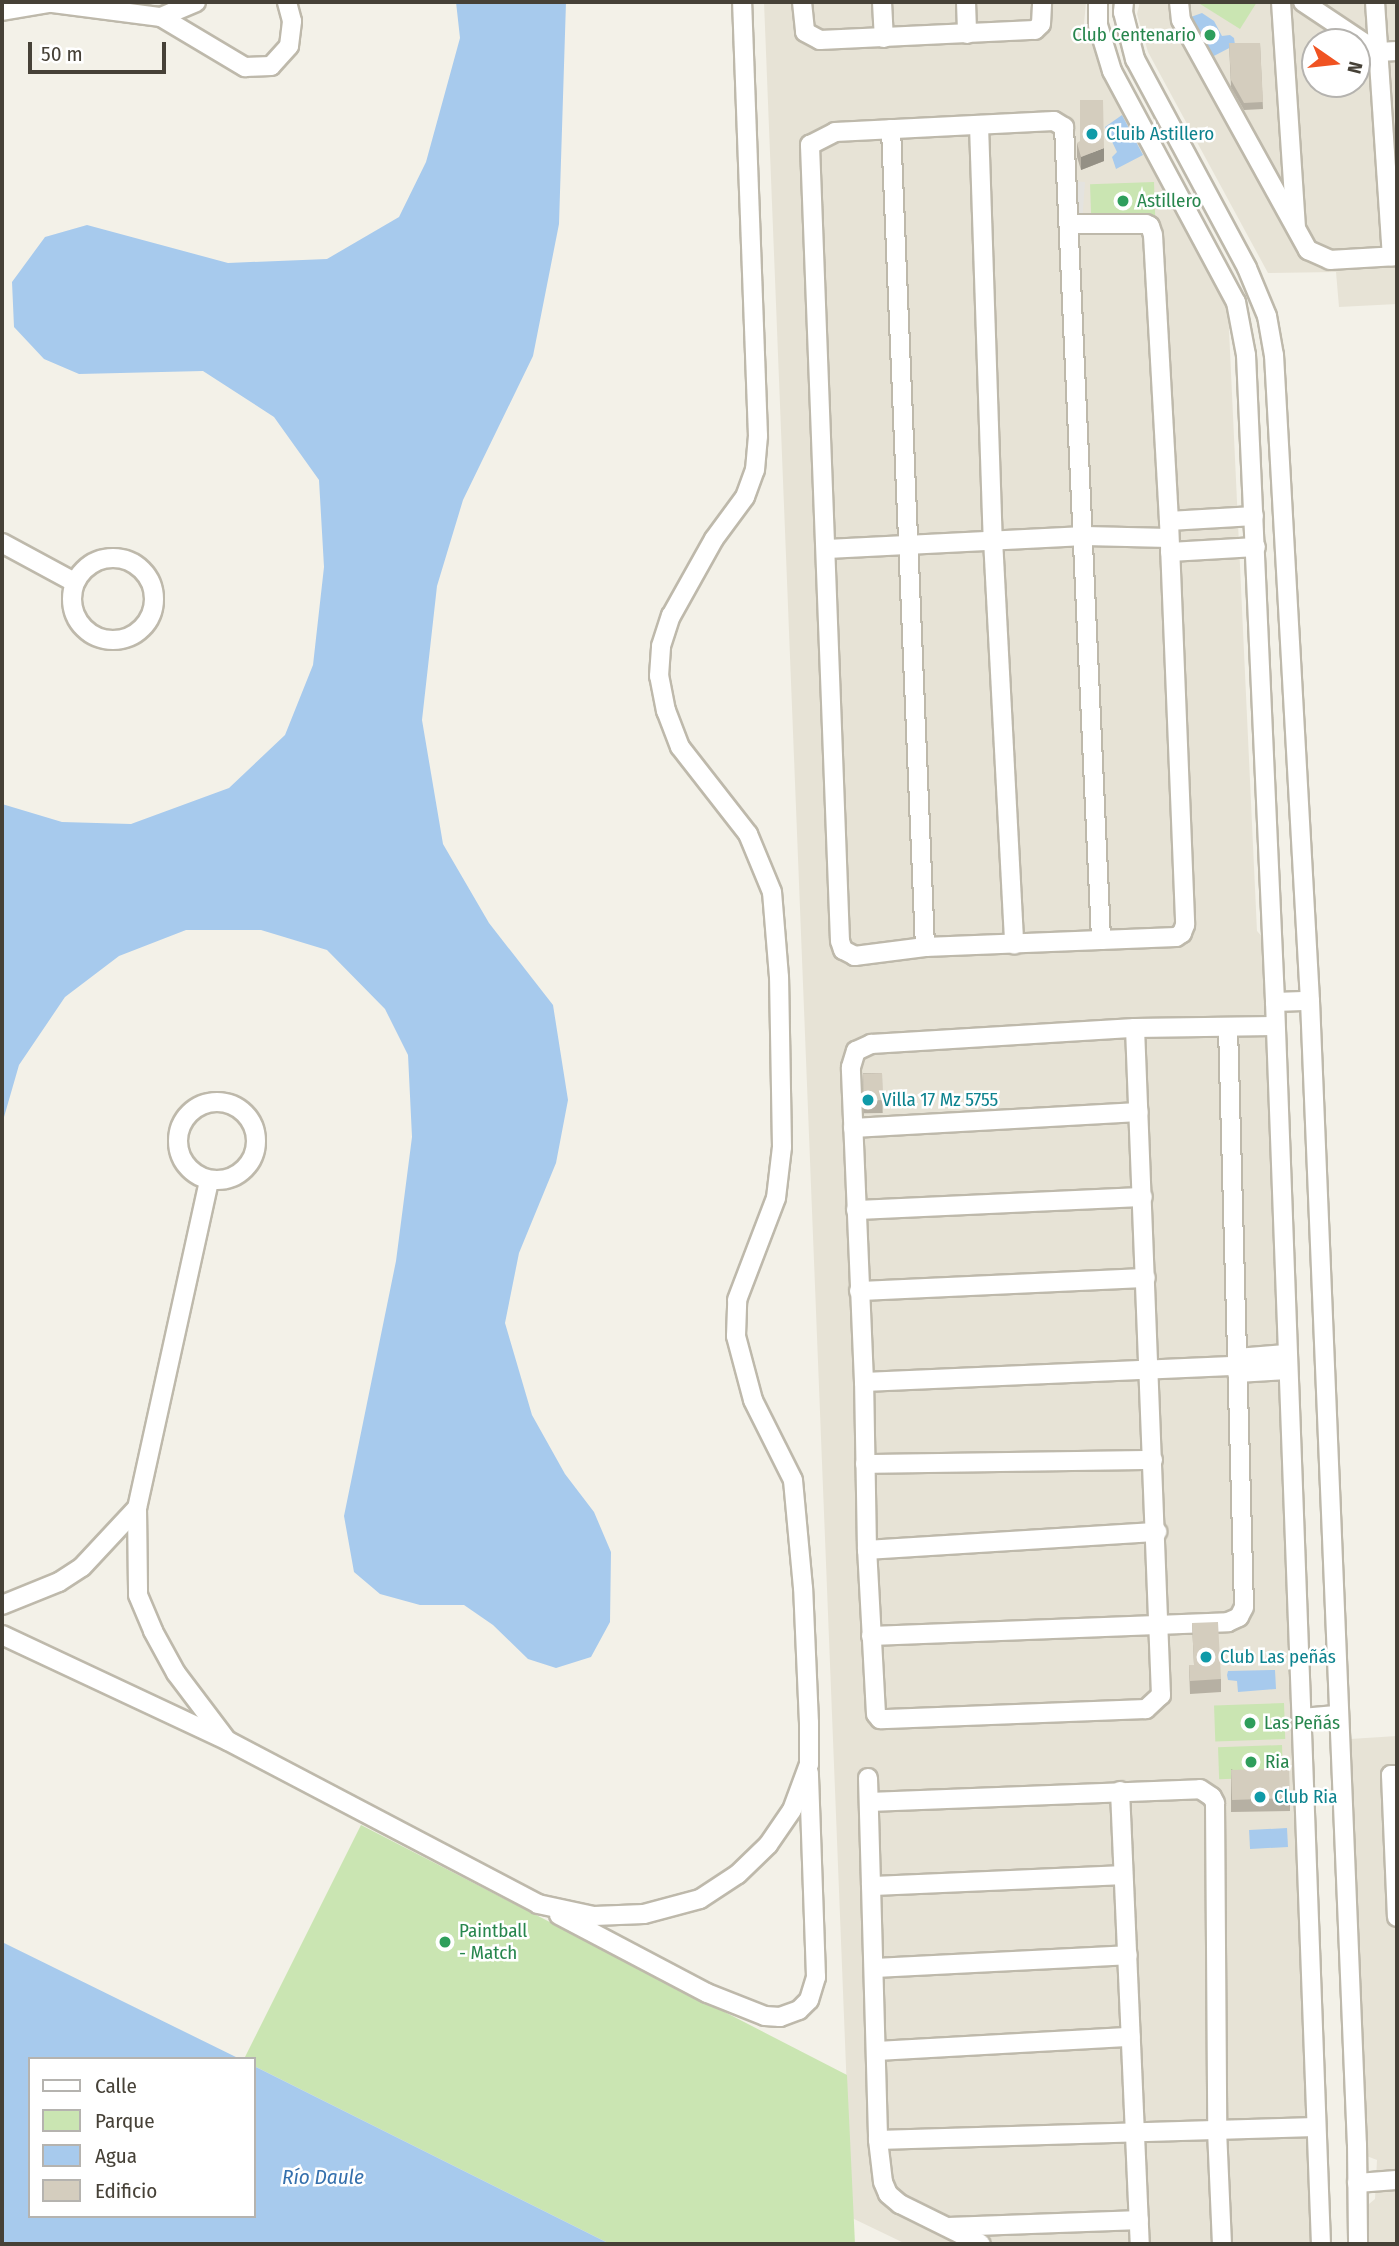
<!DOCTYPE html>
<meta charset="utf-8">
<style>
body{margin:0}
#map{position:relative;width:1399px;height:2246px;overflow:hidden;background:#f3f1e8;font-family:"Fira Sans Condensed",sans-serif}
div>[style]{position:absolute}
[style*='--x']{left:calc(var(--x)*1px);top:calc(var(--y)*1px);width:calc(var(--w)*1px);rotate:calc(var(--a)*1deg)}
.residential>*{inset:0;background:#e7e3d6}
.green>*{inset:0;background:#cae5b2;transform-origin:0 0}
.parking>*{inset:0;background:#e4e3df;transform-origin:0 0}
.water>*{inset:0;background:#a7caed;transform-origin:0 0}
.roads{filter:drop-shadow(2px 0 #beb9ab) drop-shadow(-2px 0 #beb9ab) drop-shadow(0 2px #beb9ab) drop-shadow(0 -2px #beb9ab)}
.minor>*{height:18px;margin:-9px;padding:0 9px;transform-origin:9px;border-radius:9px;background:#fff}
.minor>.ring{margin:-9px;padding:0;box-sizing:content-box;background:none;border:18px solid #fff;border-radius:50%}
.wall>*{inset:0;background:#b6b0a3;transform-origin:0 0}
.shaded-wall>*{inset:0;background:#949085}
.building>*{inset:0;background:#d4cdbe;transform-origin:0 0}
.dots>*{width:19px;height:19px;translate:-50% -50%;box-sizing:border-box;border:4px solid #fff;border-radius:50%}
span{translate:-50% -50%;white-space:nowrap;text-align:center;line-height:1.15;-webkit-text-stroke:5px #fff;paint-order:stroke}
.leisure-label{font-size:19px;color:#27864d}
.right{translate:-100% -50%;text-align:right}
.left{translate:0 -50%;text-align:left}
.culture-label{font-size:19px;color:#0d838f}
.water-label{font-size:21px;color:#3570ad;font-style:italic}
.frame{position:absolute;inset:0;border:4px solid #464137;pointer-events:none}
.legend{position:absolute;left:28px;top:2057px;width:228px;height:161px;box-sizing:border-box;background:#fff;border:2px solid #b5b3af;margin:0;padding:9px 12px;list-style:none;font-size:21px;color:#464137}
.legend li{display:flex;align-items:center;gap:14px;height:35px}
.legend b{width:35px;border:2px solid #b5b3af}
.north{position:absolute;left:1301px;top:28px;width:70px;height:70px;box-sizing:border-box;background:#fff;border:2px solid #b5b3af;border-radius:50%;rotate:104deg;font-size:19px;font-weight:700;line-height:28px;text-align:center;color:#464137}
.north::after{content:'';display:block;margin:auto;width:24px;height:32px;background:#f05322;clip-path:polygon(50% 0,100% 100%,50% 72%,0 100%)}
.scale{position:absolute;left:28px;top:42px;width:138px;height:32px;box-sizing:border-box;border:4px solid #464137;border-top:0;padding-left:9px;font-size:21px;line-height:24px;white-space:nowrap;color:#464137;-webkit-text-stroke:5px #fff;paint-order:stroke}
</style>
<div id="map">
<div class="residential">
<div style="clip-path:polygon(764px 2px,1086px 2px,1084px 24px,1103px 67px,1228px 308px,1257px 931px,1268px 943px,1315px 2244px,906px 2244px,852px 2218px)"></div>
<div style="clip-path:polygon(evenodd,1140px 2px,1397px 2px,1397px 304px,1339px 307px,1336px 272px,1268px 273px,1148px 52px,1137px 14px,1140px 2px,1315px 42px,1357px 42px,1357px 84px,1315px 84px,1315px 42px)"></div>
<div style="clip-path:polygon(1397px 1736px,1397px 2244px,1365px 2244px,1363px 2209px,1375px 2199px,1377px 2160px,1364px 2155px,1350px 1739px)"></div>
</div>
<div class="green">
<div style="clip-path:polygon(1197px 2px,1257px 2px,1240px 29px)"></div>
<div style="left:1154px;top:182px;width:35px;height:64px;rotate:88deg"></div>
<div style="left:1284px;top:1703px;width:36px;height:70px;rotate:88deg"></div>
<div style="left:1282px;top:1745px;width:32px;height:64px;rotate:88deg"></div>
<div style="clip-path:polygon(361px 1825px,847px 2075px,855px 2244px,610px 2244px,254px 2066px,254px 2059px,244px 2059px)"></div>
</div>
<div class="parking">
<div style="left:1070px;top:181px;width:15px;height:40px;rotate:4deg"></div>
</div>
<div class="water">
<div style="clip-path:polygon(456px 2px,566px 2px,559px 224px,533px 356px,463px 500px,437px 586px,422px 720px,443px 844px,489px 923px,553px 1005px,568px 1100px,556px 1163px,519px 1253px,505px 1323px,532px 1415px,565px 1474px,594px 1512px,611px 1552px,610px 1622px,591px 1657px,556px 1668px,528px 1659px,493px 1625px,464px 1605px,420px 1605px,380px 1594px,354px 1572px,344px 1516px,396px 1261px,412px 1137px,408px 1055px,385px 1009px,327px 950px,261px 930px,186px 930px,119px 956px,65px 997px,19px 1065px,2px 1124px,2px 804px,62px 822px,131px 824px,229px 788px,285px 735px,313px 665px,324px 567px,319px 480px,274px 417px,203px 371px,79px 374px,44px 359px,14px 327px,12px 282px,45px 237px,87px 225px,228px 263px,327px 259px,399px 217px,426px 162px,460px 38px)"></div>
<div style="clip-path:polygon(1202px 13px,1214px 21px,1222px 36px,1230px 35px,1234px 38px,1235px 45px,1210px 58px,1188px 18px)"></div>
<div style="clip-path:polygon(1122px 115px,1143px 155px,1116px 169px,1112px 157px,1117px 152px,1105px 127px)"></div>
<div style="clip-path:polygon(1275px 1670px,1276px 1689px,1238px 1692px,1237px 1681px,1228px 1680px,1227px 1675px,1228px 1671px)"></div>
<div style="left:1287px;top:1828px;width:19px;height:38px;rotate:87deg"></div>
<div style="clip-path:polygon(2px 1942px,240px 2059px,30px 2059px,30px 2216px,254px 2216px,254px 2066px,610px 2244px,2px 2244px)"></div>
</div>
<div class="roads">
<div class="minor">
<div style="--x:45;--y:2;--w:117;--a:7.4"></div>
<div style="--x:161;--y:17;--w:98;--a:30.8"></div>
<div style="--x:245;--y:67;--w:26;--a:-2"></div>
<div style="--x:271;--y:66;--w:27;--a:-48"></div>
<div style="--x:289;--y:46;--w:25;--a:-83"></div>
<div style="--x:292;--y:21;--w:20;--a:-105"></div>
<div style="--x:802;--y:2;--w:30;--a:84"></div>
<div style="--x:805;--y:32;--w:17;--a:28"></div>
<div style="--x:820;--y:40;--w:215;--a:-2.7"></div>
<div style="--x:1035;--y:30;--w:8;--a:-45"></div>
<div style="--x:1041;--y:24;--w:22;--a:-87"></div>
<div style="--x:882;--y:2;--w:36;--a:87"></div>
<div style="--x:966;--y:2;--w:32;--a:88"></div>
<div style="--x:1098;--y:2;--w:23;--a:90"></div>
<div style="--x:1098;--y:25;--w:48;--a:73.1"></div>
<div style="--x:1112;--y:71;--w:262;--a:61.8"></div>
<div style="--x:1236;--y:302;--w:54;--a:79.3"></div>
<div style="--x:1246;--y:355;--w:648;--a:87.43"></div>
<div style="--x:1275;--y:1002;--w:1243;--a:87.88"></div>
<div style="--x:1124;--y:2;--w:10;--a:96"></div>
<div style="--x:1123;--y:12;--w:49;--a:75.7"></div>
<div style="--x:1135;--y:59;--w:237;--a:61.8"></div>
<div style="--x:1247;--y:268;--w:52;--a:67.4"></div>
<div style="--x:1267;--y:316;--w:40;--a:80"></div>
<div style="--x:1274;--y:355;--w:647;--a:86.81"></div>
<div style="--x:1310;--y:1001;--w:1144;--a:87.65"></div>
<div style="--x:1357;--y:2144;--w:100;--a:89.4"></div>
<div style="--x:1179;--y:2;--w:18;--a:84"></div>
<div style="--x:1181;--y:20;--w:263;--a:61.1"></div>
<div style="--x:1308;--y:250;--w:24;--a:24"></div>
<div style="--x:1330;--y:260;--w:67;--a:-3.4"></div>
<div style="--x:1281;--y:2;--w:224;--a:86.2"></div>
<div style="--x:1303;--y:2;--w:90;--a:33.7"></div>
<div style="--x:1378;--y:52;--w:19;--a:-3"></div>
<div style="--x:1375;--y:2;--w:255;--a:86.2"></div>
<div style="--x:2;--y:11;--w:48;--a:-9.7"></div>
<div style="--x:161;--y:17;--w:38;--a:-23"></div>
<div style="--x:979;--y:125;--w:414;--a:88.1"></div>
<div style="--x:993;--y:539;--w:406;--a:87"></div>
<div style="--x:891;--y:129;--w:819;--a:87.62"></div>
<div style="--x:1070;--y:224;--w:76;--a:0"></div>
<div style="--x:1146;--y:224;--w:4;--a:27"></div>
<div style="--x:1150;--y:226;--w:9;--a:72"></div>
<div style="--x:1153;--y:235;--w:286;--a:86.8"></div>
<div style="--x:1169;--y:521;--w:404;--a:87.7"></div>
<div style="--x:1185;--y:925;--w:9;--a:111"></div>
<div style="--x:1182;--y:933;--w:7;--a:146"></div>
<div style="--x:1176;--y:937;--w:251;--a:177.7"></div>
<div style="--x:925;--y:947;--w:71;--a:172.7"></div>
<div style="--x:855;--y:956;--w:13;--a:-153"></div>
<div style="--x:843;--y:950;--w:9;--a:-108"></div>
<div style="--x:840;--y:941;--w:797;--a:-92.16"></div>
<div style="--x:810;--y:145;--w:28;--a:-27"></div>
<div style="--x:835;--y:132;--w:219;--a:-2.9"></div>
<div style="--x:1054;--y:121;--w:12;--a:31"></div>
<div style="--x:1064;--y:127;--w:814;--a:87.39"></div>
<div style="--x:1169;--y:521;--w:85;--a:-3.4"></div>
<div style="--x:2;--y:543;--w:82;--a:28.4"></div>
<div style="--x:827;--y:549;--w:258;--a:-2.9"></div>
<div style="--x:1085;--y:536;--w:84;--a:1.4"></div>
<div style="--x:1170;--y:552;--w:86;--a:-3.3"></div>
<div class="ring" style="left:72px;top:558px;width:64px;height:64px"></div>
<div style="--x:1275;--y:1002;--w:35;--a:-2"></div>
<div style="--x:1135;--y:1028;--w:668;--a:87.77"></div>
<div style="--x:1161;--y:1695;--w:21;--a:137"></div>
<div style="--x:1146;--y:1709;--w:266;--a:177.8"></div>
<div style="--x:880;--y:1719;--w:6;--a:-129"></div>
<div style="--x:876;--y:1714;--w:164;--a:-93.1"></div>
<div style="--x:867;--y:1550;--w:168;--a:-91"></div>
<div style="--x:864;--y:1382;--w:315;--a:-92.4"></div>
<div style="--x:851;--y:1067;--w:17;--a:-73"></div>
<div style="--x:856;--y:1051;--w:17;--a:-25"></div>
<div style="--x:871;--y:1044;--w:264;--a:-3.5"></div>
<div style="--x:1135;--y:1028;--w:139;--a:-0.8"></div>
<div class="ring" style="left:178px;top:1102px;width:60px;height:60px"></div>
<div style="--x:853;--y:1128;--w:286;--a:-3.2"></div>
<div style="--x:209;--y:1181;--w:335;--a:102.4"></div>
<div style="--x:137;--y:1508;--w:87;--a:89.3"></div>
<div style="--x:138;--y:1595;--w:39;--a:67"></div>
<div style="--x:153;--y:1631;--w:48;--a:61.3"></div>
<div style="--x:176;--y:1673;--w:83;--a:52.9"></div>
<div style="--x:856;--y:1210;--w:287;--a:-2.6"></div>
<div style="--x:859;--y:1291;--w:287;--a:-2.6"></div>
<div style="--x:1237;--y:1358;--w:49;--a:-4.7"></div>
<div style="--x:1237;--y:1373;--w:50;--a:-3.4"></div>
<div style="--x:864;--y:1382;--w:373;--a:-2.5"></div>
<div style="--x:865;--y:1464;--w:288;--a:-0.8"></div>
<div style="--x:867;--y:1550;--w:291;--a:-3.6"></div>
<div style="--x:2;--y:1605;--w:61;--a:-22"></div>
<div style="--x:59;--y:1582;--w:27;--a:-33"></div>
<div style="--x:82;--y:1567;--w:81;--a:-47"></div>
<div style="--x:2;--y:1635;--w:250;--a:25.1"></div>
<div style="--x:228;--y:1741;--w:350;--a:27.7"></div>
<div style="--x:538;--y:1904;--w:57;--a:12.1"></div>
<div style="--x:594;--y:1916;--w:50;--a:-2.3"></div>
<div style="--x:644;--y:1914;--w:58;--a:-15"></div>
<div style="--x:700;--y:1899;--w:45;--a:-33.3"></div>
<div style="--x:738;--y:1874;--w:42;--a:-44"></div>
<div style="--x:768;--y:1845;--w:42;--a:-55.6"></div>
<div style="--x:792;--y:1810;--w:49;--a:-69.7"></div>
<div style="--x:809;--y:1764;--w:41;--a:-90"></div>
<div style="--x:809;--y:1723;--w:135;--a:-92.5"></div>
<div style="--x:803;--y:1588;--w:108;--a:-95.3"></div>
<div style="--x:793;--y:1480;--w:89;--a:-116.6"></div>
<div style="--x:753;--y:1400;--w:66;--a:-104.9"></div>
<div style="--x:736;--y:1336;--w:36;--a:-88"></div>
<div style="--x:737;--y:1300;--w:109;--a:-69.1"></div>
<div style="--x:776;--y:1198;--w:51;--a:-83.3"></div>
<div style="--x:782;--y:1147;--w:170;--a:-91"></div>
<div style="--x:779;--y:977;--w:85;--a:-94.7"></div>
<div style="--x:772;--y:892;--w:63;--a:-112.5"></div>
<div style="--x:748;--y:834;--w:110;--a:-128"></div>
<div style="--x:680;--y:747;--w:39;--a:-111"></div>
<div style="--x:666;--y:711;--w:36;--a:-101"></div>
<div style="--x:659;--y:676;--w:30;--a:-86"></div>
<div style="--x:661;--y:646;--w:32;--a:-72"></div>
<div style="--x:671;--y:616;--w:88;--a:-60.8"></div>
<div style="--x:714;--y:539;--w:52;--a:-53.6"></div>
<div style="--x:745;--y:497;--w:29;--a:-70"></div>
<div style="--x:755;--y:470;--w:34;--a:-85"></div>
<div style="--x:758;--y:436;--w:434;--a:-92.1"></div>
<div style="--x:871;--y:1636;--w:357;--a:-2.2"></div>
<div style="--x:1228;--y:1622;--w:12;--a:-24"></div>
<div style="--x:1239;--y:1617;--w:11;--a:-63"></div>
<div style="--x:1244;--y:1607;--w:580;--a:-91.58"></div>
<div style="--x:1302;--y:1718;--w:37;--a:-5"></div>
<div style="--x:1397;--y:1775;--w:6;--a:180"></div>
<div style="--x:1391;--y:1775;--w:142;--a:87.6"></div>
<div style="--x:868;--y:1778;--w:362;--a:88.4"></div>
<div style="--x:878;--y:2140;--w:42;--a:83.2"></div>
<div style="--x:883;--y:2182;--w:13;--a:67"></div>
<div style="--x:888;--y:2194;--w:16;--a:40"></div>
<div style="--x:900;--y:2204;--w:90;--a:26.3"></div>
<div style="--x:1120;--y:1791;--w:453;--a:87.5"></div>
<div style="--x:869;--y:1802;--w:331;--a:-2.2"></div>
<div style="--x:1200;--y:1789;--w:14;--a:34"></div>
<div style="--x:1212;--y:1797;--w:7;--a:63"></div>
<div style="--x:1215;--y:1803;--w:327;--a:89.6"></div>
<div style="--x:1217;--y:2130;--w:114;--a:87.5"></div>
<div style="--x:871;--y:1886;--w:251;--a:-2.5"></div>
<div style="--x:559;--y:1915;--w:167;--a:27.8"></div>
<div style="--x:707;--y:1993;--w:62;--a:21.6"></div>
<div style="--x:765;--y:2016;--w:15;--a:4"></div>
<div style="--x:780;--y:2017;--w:20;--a:-20"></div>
<div style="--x:799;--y:2010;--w:14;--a:-45"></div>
<div style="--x:809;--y:2000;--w:24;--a:-73"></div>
<div style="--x:816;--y:1977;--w:205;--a:-92"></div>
<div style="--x:874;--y:1968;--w:254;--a:-2.9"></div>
<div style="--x:877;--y:2051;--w:254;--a:-3.2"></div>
<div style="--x:878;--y:2140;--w:437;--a:-1.7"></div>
<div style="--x:1357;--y:2183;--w:40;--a:-4.3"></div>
<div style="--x:950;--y:2227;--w:189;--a:-2.1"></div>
</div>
</div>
<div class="wall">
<div style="clip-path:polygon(1229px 43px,1260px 43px,1263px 109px,1244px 110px,1231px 87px)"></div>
<div style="clip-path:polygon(1077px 143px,1104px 161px,1081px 170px,1077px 157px)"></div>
<div style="left:882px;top:1073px;width:40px;height:19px;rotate:89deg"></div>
<div style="clip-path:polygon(1192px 1623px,1221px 1679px,1221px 1692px,1190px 1694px,1189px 1665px,1194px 1665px)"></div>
<div style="clip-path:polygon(1231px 1769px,1290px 1798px,1290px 1811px,1231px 1812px)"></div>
</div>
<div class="shaded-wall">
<div style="clip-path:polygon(1104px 148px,1104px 161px,1081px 170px,1081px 157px)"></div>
</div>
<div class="building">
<div style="clip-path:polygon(1229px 43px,1260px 43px,1263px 102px,1244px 103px,1231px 80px)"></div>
<div style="clip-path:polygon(1080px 100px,1103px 100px,1104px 148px,1081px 157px,1077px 143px,1080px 141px)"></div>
<div style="left:882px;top:1073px;width:27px;height:19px;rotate:88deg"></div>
<div style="clip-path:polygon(1218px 1622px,1221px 1679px,1190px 1681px,1189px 1665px,1194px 1665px,1192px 1623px)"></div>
<div style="left:1289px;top:1768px;width:30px;height:58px;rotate:88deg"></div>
</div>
<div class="dots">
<div style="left:1210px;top:35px;background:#2e9e5b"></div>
<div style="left:1092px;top:134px;background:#0f9aa8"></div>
<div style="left:1123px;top:201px;background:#2e9e5b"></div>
<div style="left:868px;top:1100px;background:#0f9aa8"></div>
<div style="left:1206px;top:1657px;background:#0f9aa8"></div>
<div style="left:1250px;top:1723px;background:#2e9e5b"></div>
<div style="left:1251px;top:1762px;background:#2e9e5b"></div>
<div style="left:1260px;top:1797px;background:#0f9aa8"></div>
<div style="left:445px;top:1942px;background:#2e9e5b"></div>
</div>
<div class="leisure-label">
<span class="right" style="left:1196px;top:35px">Club Centenario</span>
<span class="left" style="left:1137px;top:201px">Astillero</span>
<span class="left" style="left:1264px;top:1723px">Las Peñás</span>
<span class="left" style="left:1265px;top:1762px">Ria</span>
<span class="left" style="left:459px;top:1942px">Paintball<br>- Match</span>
</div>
<div class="culture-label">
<span class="left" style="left:1106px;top:134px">Cluib Astillero</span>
<span class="left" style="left:882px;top:1100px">Villa 17 Mz 5755</span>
<span class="left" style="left:1220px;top:1657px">Club Las peñás</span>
<span class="left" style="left:1274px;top:1797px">Club Ria</span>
</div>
<div class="water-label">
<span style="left:323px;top:2177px">Río Daule</span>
</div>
<div class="frame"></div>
<ul class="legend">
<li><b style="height:9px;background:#fff"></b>Calle</li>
<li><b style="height:19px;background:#cae5b2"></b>Parque</li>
<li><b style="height:19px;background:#a7caed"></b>Agua</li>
<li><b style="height:19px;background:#d4cdbe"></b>Edificio</li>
</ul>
<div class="north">N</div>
<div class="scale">50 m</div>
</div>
